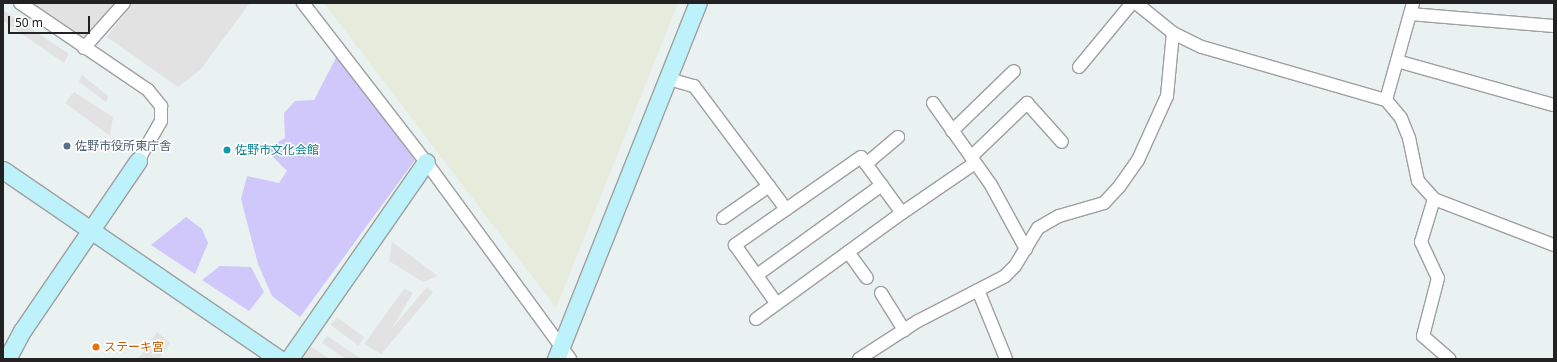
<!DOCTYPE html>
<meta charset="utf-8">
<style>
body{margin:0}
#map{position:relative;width:1557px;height:362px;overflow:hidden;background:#e9f2f0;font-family:"Noto Sans","Noto Sans JP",sans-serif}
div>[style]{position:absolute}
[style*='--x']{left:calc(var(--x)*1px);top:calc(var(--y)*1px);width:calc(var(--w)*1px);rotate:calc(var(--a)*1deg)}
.industrial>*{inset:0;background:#e7ebdb}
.park>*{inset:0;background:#d0c7fa}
.parking>*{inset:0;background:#e2e2e2;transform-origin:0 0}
.roads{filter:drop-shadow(1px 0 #9f9f9f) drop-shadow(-1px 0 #9f9f9f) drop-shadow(0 1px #9f9f9f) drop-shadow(0 -1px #9f9f9f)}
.street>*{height:12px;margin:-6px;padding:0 6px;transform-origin:6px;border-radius:6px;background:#fff}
.secondary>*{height:17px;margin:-8.5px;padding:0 8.5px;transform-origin:8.5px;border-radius:8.5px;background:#bef2fa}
.dots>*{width:11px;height:11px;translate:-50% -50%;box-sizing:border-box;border:2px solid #fff;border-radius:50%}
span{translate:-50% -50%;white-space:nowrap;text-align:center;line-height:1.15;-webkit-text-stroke:3px #fff;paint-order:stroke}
.service-label{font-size:12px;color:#4e5e75}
.left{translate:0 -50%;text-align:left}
.culture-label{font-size:12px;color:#0d838f}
.food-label{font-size:12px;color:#c56008}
.frame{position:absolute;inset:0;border:4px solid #222;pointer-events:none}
.scale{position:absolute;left:8px;top:16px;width:82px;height:18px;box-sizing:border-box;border:2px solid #222;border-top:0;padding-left:5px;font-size:12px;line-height:14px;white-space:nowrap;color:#222;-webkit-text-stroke:3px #fff;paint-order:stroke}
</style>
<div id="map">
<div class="industrial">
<div style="clip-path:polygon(324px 3px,678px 3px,556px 308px)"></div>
</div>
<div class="park">
<div style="clip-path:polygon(338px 54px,415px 160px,300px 317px,272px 296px,258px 264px,241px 199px,247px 176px,279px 183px,287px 171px,265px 149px,285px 138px,284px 113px,295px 101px,314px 100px)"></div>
<div style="clip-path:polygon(186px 217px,202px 229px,208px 243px,195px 274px,151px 245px)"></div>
<div style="clip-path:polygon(220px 266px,251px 267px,264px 292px,249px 311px,202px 280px)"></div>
</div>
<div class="parking">
<div style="clip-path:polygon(20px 3px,124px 3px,84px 48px)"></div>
<div style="clip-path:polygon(133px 3px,250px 3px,200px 70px,178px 87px,107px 37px)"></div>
<div style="clip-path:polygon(3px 10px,69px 54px,64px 63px,3px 21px)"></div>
<div style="clip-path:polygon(82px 75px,108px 96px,106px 102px,79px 82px)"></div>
<div style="clip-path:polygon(74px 92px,113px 117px,110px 136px,65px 103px)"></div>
<div style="clip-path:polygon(392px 242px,438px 276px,423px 282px,389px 261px)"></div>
<div style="left:427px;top:287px;width:8px;height:81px;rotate:40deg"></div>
<div style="clip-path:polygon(404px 289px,413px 293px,378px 352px,364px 344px)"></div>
<div style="left:337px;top:317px;width:34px;height:10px;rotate:37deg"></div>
<div style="clip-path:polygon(157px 332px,170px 343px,159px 359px,138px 359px)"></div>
<div style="clip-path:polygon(327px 336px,361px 359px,346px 359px,322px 343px)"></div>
<div style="clip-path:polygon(309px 345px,329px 359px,300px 359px)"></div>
</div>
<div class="roads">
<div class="street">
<div style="--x:20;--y:3;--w:155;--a:34.2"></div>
<div style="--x:148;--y:90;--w:21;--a:51"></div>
<div style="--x:161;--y:106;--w:15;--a:90"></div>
<div style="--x:161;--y:121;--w:46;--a:119.9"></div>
<div style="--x:303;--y:3;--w:201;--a:52.3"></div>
<div style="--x:426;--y:162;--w:244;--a:53.8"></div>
<div style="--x:1136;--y:3;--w:48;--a:39"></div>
<div style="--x:1173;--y:33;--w:32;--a:26"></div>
<div style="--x:1202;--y:47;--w:191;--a:16.1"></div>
<div style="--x:1386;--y:100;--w:23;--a:50"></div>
<div style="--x:1401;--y:118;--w:22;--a:68"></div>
<div style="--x:1409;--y:138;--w:44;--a:78.2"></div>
<div style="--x:1418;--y:181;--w:24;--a:48"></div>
<div style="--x:1434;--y:199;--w:129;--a:21"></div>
<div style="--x:1410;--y:14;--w:144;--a:4.8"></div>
<div style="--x:84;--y:48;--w:60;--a:-48.4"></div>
<div style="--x:1397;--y:61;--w:163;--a:15.7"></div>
<div style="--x:1079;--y:67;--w:83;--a:-50.4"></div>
<div style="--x:669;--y:79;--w:26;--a:16"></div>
<div style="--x:694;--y:86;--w:154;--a:53.2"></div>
<div style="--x:1386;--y:100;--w:101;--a:-74.4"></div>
<div style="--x:933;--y:103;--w:100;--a:54.7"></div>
<div style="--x:991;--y:185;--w:73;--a:61.3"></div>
<div style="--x:952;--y:131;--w:86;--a:-44.1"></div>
<div style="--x:971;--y:157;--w:78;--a:-44"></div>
<div style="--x:1027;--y:103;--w:52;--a:48.1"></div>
<div style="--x:866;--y:164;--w:42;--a:-40.2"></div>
<div style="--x:1434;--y:199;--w:45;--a:106.8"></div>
<div style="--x:1421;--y:242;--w:40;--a:65"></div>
<div style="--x:1438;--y:278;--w:60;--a:104.5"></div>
<div style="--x:1423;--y:336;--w:35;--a:41"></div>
<div style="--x:902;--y:213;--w:88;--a:-34.4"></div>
<div style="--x:723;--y:218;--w:56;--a:-34.8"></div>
<div style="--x:848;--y:252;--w:32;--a:54"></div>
<div style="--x:757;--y:275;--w:154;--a:-35.8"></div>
<div style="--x:978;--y:290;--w:74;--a:67.9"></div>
<div style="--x:881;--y:293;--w:44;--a:58.1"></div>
<div style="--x:756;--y:319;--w:180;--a:-36"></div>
<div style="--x:902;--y:213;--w:69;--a:-126.2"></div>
<div style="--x:861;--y:157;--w:154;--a:145.1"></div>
<div style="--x:735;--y:245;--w:72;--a:54.6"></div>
<div style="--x:859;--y:359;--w:70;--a:-32.8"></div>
<div style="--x:918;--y:321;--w:98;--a:-27.3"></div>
<div style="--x:1005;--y:276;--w:14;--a:-45"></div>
<div style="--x:1015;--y:266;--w:44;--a:-58.8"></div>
<div style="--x:1038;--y:228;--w:24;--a:-30"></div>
<div style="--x:1059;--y:216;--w:47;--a:-16.1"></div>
<div style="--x:1104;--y:203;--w:22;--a:-47"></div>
<div style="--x:1119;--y:187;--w:33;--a:-55"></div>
<div style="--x:1138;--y:160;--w:70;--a:-65.6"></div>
<div style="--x:1167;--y:96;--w:63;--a:-84.6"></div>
</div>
<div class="secondary">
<div style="--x:3;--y:170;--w:335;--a:34.4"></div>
<div style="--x:7;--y:359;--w:32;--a:-62"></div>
<div style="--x:22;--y:331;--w:206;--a:-55.7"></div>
<div style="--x:289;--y:359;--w:240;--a:-55.2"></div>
<div style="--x:556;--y:359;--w:383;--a:-68.3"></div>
</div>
</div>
<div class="dots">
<div style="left:67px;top:146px;background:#5c6f8a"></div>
<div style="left:227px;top:150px;background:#0f9aa8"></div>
<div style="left:96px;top:347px;background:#e8710a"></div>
</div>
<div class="service-label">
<span class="left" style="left:75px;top:146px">佐野市役所東庁舎</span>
</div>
<div class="culture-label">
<span class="left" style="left:235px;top:150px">佐野市文化会館</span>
</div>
<div class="food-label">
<span class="left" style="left:104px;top:347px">ステーキ宮</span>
</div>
<div class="frame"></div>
<div class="scale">50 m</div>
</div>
